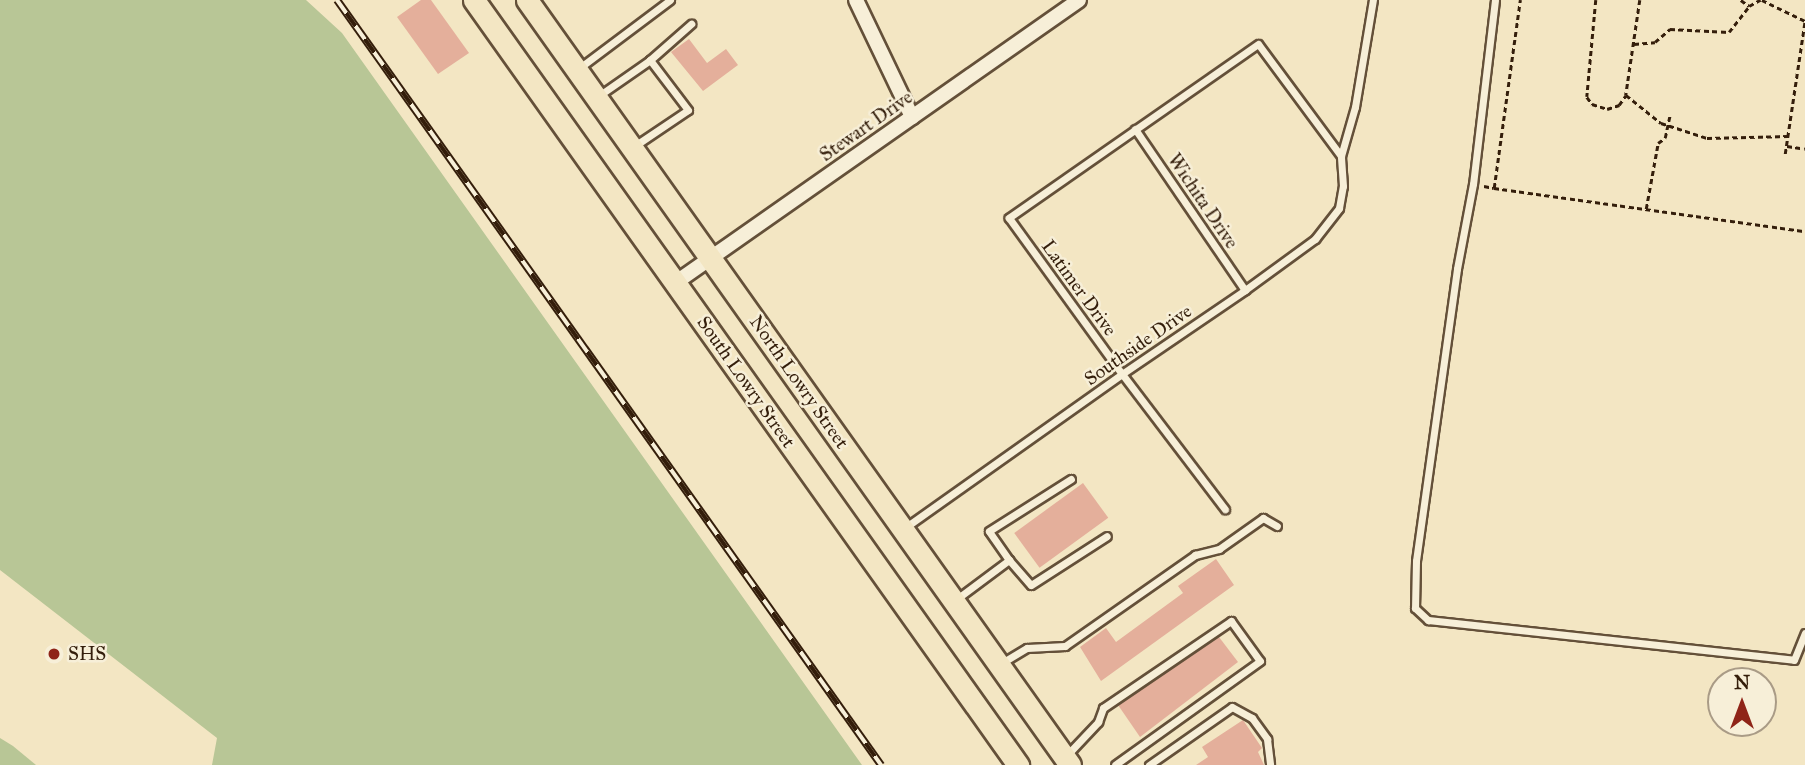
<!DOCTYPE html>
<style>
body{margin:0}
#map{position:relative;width:1805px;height:765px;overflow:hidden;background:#f3e6c3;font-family:"IM FELL Great Primer",serif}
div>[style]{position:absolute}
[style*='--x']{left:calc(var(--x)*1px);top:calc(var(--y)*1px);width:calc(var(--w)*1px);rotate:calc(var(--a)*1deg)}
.green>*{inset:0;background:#b8c696}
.building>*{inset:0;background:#e4af9b;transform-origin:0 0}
.path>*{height:2.5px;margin-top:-1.25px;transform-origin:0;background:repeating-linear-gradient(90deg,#341e0b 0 5px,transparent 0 8.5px)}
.roads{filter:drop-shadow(2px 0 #645039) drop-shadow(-2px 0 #645039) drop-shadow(0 2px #645039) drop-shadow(0 -2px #645039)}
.lane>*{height:7px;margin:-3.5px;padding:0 3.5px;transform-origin:3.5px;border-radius:3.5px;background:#f7efd8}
.street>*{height:14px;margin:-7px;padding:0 7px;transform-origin:7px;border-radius:7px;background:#f7efd8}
.primary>*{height:21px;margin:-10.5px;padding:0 10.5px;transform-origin:10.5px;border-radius:10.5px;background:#f3e6c3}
.rail>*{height:8px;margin-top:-4px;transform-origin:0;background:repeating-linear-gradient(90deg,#f7efd8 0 16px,#341e0b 0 32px);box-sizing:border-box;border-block:2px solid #341e0b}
.dots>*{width:19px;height:19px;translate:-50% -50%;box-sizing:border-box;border:4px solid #f7efd8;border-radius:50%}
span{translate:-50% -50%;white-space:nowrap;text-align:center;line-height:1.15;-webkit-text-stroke:5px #f7efd8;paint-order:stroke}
.street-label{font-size:19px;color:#341e0b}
.poi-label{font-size:19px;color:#341e0b}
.left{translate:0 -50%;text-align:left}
.north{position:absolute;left:1707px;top:667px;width:70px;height:70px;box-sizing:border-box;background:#f7efd8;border:2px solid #a99b86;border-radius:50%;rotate:0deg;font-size:19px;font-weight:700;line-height:28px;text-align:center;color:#341e0b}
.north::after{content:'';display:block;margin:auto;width:24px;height:32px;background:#8f2418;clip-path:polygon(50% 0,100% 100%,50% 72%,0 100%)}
</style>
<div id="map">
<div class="green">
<div style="clip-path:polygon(0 0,306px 0,342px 33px,862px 765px,212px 765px,217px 738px,0 570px)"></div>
<div style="clip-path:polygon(0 738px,13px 746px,36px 765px,0 765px)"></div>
</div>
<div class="building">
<div style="clip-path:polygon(421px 0,431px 0,469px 53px,438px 74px,397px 17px)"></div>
<div style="clip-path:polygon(689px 39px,707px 63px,726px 49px,738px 65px,703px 91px,671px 52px)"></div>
<div style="left:1083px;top:483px;width:43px;height:85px;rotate:54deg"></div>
<div style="clip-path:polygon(1216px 559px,1234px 585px,1101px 681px,1080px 647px,1106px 628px,1116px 642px,1183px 593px,1178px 586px)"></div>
<div style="clip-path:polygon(1219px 637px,1238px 662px,1140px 737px,1118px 705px)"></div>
<div style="clip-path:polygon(1243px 720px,1262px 748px,1258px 752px,1264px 765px,1196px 765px,1208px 757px,1202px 747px)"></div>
</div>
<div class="path">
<div style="--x:1596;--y:0;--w:97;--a:95.3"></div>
<div style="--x:1587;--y:97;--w:9;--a:54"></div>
<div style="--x:1592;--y:104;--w:16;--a:18"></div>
<div style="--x:1607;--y:109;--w:13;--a:-18"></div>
<div style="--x:1619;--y:105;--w:12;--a:-55"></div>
<div style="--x:1640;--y:0;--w:96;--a:98.4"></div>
<div style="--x:1626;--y:95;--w:45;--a:38.7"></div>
<div style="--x:1661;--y:123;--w:48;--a:18.1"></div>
<div style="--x:1707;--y:138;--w:81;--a:-1.4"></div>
<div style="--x:1741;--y:0;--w:10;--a:37"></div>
<div style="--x:1749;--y:6;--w:13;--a:-29"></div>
<div style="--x:1762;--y:0;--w:48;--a:26"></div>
<div style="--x:1634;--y:44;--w:21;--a:-5"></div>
<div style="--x:1655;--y:42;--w:20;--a:-41"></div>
<div style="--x:1670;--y:29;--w:59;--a:2.9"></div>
<div style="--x:1729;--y:32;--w:33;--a:-52"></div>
<div style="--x:1787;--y:146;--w:18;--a:9"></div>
<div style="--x:1785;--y:154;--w:135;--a:-81.5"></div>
<div style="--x:1484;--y:186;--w:10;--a:11"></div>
<div style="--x:1494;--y:188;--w:190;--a:-82.1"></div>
<div style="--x:1494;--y:188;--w:314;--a:7.9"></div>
<div style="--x:1646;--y:209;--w:67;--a:-79.7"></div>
<div style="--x:1658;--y:143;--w:9;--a:-36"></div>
<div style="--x:1665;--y:138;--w:25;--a:-78"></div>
</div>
<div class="roads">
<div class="lane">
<div style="--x:1495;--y:0;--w:185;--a:96.8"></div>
<div style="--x:1473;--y:184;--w:86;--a:100.7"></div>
<div style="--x:1457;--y:269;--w:295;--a:98"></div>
<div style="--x:1416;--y:561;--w:47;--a:91.2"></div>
<div style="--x:1415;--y:608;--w:18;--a:43"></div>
<div style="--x:1428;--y:620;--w:368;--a:6.2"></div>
<div style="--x:1794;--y:660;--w:29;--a:-68"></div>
<div style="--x:578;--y:69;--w:115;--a:-36.9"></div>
<div style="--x:597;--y:97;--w:65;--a:-34.9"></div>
<div style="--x:650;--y:60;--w:55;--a:-41.3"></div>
<div style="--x:1135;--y:129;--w:195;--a:55.7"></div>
<div style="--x:633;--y:147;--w:66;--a:-33.9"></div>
<div style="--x:688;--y:110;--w:63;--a:-127.2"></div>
<div style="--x:1341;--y:156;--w:51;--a:-74.1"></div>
<div style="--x:1355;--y:107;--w:109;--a:-80.5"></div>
<div style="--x:903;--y:529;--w:268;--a:-35.3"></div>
<div style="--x:1122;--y:374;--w:149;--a:-34.3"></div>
<div style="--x:1245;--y:290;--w:87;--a:-36.1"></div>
<div style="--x:1315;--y:239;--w:39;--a:-52"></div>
<div style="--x:1339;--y:208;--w:22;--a:-80"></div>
<div style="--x:1343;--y:186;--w:30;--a:-94"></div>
<div style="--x:1341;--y:156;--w:139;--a:-126.5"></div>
<div style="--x:1258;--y:44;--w:304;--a:145.1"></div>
<div style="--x:1009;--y:218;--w:193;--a:54.1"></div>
<div style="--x:1122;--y:374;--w:170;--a:52.7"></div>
<div style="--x:1009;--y:560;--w:33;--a:49"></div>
<div style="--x:1031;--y:585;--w:90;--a:-32.8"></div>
<div style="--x:954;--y:601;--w:69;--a:-36.7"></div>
<div style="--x:1009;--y:560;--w:35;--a:-125"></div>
<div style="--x:989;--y:531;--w:97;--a:-32.4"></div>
<div style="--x:1000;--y:664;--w:31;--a:-31"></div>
<div style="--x:1027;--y:648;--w:38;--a:-3"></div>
<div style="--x:1065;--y:646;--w:159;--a:-35"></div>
<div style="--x:1195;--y:555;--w:25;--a:-14"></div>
<div style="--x:1219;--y:549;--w:54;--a:-35.2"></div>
<div style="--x:1263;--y:518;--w:16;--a:30"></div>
<div style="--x:1066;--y:756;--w:47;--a:-46.7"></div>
<div style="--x:1098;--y:722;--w:15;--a:-70"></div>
<div style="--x:1103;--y:708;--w:155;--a:-34.2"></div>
<div style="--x:1231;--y:621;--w:49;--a:54.1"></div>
<div style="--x:1260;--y:661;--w:178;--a:144.4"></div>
<div style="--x:1149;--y:765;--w:101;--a:-34.9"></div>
<div style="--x:1232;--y:707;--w:23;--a:29"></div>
<div style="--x:1252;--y:718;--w:26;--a:54"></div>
<div style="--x:1267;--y:739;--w:26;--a:83"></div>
</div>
<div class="street">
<div style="--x:856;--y:0;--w:130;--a:64.4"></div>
<div style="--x:675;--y:283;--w:493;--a:-35"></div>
</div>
<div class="primary">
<div style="--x:474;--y:0;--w:939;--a:54.58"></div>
<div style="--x:527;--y:0;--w:938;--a:54.63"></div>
</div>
</div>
<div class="rail">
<div style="--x:337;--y:0;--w:939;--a:54.58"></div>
</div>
<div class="dots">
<div style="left:54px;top:654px;background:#8f2418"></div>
</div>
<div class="street-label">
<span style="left:866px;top:126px;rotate:-35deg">Stewart Drive</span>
<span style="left:1203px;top:201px;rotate:56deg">Wichita Drive</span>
<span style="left:1079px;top:288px;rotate:54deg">Latimer Drive</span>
<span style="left:1138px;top:345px;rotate:-35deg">Southside Drive</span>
<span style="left:746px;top:382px;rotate:55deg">South Lowry Street</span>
<span style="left:799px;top:382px;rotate:55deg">North Lowry Street</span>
</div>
<div class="poi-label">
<span class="left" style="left:68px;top:654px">SHS</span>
</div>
<div class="north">N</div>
</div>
